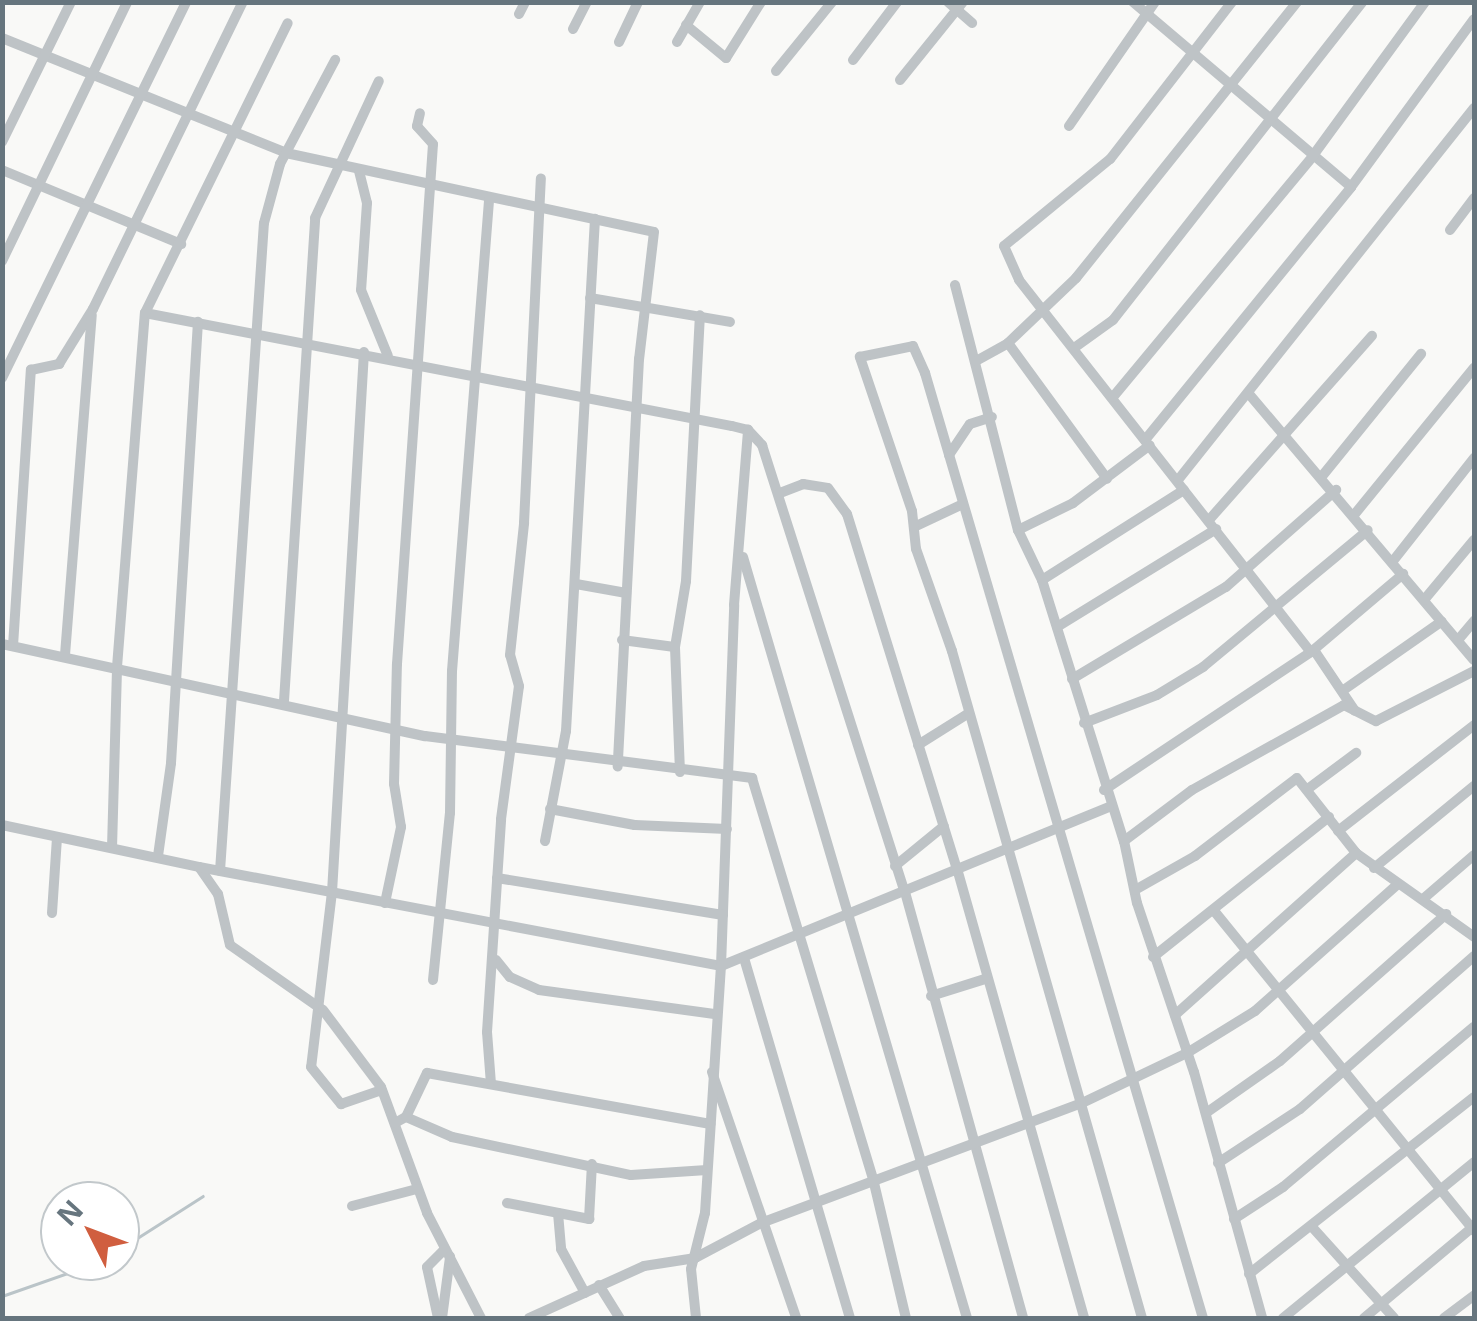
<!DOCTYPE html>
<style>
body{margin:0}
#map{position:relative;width:1477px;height:1321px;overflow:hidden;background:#f9f9f7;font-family:"Open Sans",sans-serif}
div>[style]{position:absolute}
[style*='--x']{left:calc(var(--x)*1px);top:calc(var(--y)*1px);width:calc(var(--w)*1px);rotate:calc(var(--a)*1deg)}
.stream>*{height:2.5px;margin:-1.25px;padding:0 1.25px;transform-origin:1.25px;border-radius:1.25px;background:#bac4c8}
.minor>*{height:10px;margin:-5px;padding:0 5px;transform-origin:5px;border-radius:5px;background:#bec3c6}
span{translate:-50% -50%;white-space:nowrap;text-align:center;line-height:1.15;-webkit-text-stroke:10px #fff;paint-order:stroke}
.frame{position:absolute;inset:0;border:5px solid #66757e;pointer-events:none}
.north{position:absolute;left:40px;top:1181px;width:100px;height:100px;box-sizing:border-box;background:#fff;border:2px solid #c2c8cb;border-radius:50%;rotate:312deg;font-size:28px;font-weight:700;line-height:40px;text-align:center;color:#66757e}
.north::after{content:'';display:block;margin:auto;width:35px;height:45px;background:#d05e3f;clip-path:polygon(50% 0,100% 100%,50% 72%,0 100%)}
</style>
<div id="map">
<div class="stream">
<div style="--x:120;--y:1249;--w:98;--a:-32.6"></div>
<div style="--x:2;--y:1296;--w:106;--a:-19.3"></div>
</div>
<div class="minor">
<div style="--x:948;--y:2;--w:32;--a:41"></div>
<div style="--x:1133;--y:2;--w:286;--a:40.3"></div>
<div style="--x:1232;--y:2;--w:199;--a:127.8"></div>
<div style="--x:1110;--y:159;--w:137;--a:140.6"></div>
<div style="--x:1004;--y:246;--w:37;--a:66"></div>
<div style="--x:1019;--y:280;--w:473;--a:51.9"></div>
<div style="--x:519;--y:14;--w:13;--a:-63"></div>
<div style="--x:686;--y:25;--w:52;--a:39.5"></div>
<div style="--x:726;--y:58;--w:66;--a:-58"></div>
<div style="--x:573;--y:29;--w:30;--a:-63"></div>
<div style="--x:2;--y:38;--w:306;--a:22"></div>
<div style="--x:286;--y:153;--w:376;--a:12.1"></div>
<div style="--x:654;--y:232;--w:128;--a:96.7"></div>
<div style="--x:639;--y:359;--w:408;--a:93"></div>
<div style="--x:619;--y:42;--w:44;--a:-64.6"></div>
<div style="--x:677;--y:42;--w:46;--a:-60.1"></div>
<div style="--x:853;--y:60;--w:73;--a:-52.8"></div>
<div style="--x:776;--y:71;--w:89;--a:-50.9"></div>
<div style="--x:900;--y:80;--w:100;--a:-51.1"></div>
<div style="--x:1069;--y:126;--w:151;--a:-55.3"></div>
<div style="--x:2;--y:142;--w:156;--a:-63.8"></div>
<div style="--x:2;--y:170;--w:194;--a:22.5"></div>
<div style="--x:359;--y:171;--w:33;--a:76"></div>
<div style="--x:367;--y:203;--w:87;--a:93.9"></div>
<div style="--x:361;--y:290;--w:71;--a:67.8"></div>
<div style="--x:1450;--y:230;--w:40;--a:-53"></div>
<div style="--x:2;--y:261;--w:288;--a:-64.2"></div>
<div style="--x:955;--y:285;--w:253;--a:75.6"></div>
<div style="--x:1018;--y:530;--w:55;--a:64.4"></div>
<div style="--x:1042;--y:580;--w:274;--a:72.6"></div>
<div style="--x:1124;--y:841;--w:63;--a:78.2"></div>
<div style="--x:1137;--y:903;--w:178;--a:71.4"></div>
<div style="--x:1194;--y:1072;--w:255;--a:74.5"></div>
<div style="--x:590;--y:298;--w:142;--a:9.7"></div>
<div style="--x:145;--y:313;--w:598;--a:10.9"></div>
<div style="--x:732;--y:426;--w:16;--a:14"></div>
<div style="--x:748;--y:430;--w:21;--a:47"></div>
<div style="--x:762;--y:445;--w:469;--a:72.3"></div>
<div style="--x:905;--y:892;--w:442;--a:74.5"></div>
<div style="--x:1008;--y:343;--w:168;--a:53.9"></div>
<div style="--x:1074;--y:348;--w:48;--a:-35.7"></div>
<div style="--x:1113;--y:320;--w:404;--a:-51.9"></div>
<div style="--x:364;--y:352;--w:541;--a:93.39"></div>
<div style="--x:332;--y:892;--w:176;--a:96.8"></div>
<div style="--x:311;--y:1067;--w:48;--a:51"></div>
<div style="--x:341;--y:1104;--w:43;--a:-18.9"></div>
<div style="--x:976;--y:361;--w:37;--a:-29"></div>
<div style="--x:1008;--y:343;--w:94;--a:-43.7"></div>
<div style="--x:1076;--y:278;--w:354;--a:-51.3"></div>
<div style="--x:2;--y:378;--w:419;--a:-63.9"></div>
<div style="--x:1249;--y:394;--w:348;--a:49.8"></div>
<div style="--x:1113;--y:397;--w:312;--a:-50.3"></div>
<div style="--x:1312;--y:157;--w:192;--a:-53.9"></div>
<div style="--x:1145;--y:440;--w:326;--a:-50.8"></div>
<div style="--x:1351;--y:187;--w:208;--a:-53.8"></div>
<div style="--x:949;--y:455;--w:37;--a:-56"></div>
<div style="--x:970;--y:424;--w:23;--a:-18"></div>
<div style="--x:1323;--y:475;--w:156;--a:-51"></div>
<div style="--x:1178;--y:480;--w:475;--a:-51.5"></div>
<div style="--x:780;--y:493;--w:25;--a:-21"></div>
<div style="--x:803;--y:484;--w:25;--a:9"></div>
<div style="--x:828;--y:488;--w:32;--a:54"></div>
<div style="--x:847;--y:514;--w:375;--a:72.8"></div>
<div style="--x:958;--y:872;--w:463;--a:74.2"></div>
<div style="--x:1354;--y:515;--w:190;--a:-50.8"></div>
<div style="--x:1209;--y:520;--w:246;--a:-48.5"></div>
<div style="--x:914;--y:527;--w:54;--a:-25.1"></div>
<div style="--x:1018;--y:530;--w:61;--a:-26.1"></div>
<div style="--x:1073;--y:503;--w:96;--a:-37"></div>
<div style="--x:743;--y:557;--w:793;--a:73.6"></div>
<div style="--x:1393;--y:561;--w:131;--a:-51.8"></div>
<div style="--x:1042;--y:580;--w:168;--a:-32.4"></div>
<div style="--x:576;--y:584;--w:51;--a:10.2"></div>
<div style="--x:1424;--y:600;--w:78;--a:-50.2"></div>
<div style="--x:1057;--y:627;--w:187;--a:-31.6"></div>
<div style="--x:622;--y:640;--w:53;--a:7.5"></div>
<div style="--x:1458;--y:640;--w:25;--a:-50"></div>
<div style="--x:2;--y:644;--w:433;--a:12.3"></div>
<div style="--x:425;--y:736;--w:330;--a:7.3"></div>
<div style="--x:752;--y:778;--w:423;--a:73.2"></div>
<div style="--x:874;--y:1183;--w:139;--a:76.7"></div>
<div style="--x:13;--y:646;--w:277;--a:-86.3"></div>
<div style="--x:31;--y:370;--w:29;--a:-12"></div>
<div style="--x:59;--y:364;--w:65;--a:-58.3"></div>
<div style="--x:93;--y:309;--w:342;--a:-64"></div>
<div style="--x:1314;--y:650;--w:73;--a:56.1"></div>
<div style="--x:65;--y:655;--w:341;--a:-85.5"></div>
<div style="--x:1072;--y:679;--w:179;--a:-30.9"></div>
<div style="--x:1226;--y:587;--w:147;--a:-41.4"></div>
<div style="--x:1345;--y:689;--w:118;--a:-35"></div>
<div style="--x:284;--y:701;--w:484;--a:-86.3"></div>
<div style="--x:315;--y:218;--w:151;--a:-65"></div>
<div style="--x:1084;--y:723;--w:78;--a:-21"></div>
<div style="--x:1157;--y:695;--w:54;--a:-31.3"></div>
<div style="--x:1203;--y:667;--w:214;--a:-39.7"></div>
<div style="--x:918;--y:745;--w:60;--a:-32.1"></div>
<div style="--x:680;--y:772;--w:125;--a:-92.3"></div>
<div style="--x:675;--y:647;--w:67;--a:-80.5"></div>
<div style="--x:686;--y:581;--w:266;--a:-87"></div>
<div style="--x:1309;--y:788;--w:59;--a:-36.7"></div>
<div style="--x:1104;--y:790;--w:249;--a:-33.7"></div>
<div style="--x:1311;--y:652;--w:121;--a:-40.3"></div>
<div style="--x:550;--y:809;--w:86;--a:10.7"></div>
<div style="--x:635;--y:825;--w:92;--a:2.5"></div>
<div style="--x:2;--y:825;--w:201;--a:12"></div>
<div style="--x:199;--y:867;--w:33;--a:55"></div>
<div style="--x:218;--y:894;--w:52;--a:76.8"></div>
<div style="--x:230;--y:945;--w:113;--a:35"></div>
<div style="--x:323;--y:1010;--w:96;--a:53"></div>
<div style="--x:381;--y:1087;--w:134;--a:69.9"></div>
<div style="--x:427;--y:1213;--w:118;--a:62.8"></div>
<div style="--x:1338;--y:831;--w:172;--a:-37.9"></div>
<div style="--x:545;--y:841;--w:112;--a:-79.2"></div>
<div style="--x:566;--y:731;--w:513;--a:-86.76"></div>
<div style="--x:1124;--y:841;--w:85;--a:-36.9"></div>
<div style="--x:1192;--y:790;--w:174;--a:-29.2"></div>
<div style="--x:1344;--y:705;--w:36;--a:27"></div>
<div style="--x:1376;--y:721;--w:110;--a:-27"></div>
<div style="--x:112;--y:848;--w:181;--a:-88.4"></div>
<div style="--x:117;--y:667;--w:355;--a:-85.5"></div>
<div style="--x:145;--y:313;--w:323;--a:-63.8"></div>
<div style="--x:158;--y:856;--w:94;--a:-82"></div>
<div style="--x:171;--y:763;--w:442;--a:-86.5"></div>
<div style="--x:895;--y:866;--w:63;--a:-39.2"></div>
<div style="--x:199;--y:867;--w:531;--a:10.74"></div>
<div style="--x:721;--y:966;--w:361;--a:-87.9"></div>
<div style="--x:734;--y:605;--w:176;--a:-85.4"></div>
<div style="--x:1374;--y:868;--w:129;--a:-39.4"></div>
<div style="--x:220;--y:871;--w:649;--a:-86.12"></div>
<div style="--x:264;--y:223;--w:61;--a:-74.8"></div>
<div style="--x:280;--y:164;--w:118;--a:-62.1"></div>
<div style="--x:497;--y:878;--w:229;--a:9.3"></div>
<div style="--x:1135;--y:890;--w:69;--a:-29.5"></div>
<div style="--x:1195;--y:856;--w:128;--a:-37.4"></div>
<div style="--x:1297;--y:778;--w:95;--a:51.8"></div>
<div style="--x:1356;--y:853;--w:145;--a:35.4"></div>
<div style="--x:1423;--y:899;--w:67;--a:-40.8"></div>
<div style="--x:385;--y:903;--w:78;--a:-78.1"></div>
<div style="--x:401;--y:827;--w:44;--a:-99.2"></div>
<div style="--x:394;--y:784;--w:120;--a:-88.6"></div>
<div style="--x:397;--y:664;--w:521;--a:-86.04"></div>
<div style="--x:433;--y:144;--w:24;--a:-132"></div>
<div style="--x:417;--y:126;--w:13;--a:-77"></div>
<div style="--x:1215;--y:912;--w:411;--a:50.9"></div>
<div style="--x:52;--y:913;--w:75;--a:-86.2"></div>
<div style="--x:1153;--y:957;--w:225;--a:-38.5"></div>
<div style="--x:744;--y:958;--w:375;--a:73.6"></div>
<div style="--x:496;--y:960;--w:22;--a:51"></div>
<div style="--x:510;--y:977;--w:32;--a:24"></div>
<div style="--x:539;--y:990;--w:177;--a:7.8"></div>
<div style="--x:433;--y:980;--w:168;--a:-84.2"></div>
<div style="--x:450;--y:813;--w:142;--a:-89.2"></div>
<div style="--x:452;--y:671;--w:475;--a:-85.5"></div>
<div style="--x:931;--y:996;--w:57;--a:-17.5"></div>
<div style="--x:1175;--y:1015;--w:243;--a:-41.8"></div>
<div style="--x:712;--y:1072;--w:260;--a:71.1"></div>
<div style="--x:491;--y:1084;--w:52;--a:-94.4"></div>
<div style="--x:487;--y:1032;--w:213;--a:-86.2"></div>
<div style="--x:501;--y:819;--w:134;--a:-82.3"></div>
<div style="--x:519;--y:686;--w:32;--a:-106"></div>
<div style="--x:510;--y:655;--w:133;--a:-83.9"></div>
<div style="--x:524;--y:523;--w:345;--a:-87.2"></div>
<div style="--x:1206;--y:1113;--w:90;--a:-35.1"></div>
<div style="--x:1280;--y:1061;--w:222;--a:-41.5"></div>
<div style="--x:406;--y:1117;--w:50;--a:23.5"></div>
<div style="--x:452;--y:1137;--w:183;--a:12"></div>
<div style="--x:631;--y:1175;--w:76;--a:-3.8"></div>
<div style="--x:395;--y:1123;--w:13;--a:-29"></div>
<div style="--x:406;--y:1117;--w:49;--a:-64.5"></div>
<div style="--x:427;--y:1073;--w:288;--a:10.2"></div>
<div style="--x:1218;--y:1163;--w:98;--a:-33.4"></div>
<div style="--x:1300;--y:1109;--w:232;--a:-41.3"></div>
<div style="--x:507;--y:1203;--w:84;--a:11"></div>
<div style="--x:589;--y:1219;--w:55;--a:-86.9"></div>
<div style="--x:352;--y:1206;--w:67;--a:-14.7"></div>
<div style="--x:558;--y:1213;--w:36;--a:85"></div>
<div style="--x:561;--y:1249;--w:50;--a:61.4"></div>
<div style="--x:1234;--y:1219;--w:59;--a:-33.1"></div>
<div style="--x:1283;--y:1187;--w:249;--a:-40"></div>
<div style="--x:1313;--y:1228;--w:121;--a:48"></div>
<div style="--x:1249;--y:1274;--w:286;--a:-38.2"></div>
<div style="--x:599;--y:1285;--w:39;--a:58"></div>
<div style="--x:438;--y:1318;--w:52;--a:-102.2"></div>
<div style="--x:427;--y:1267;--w:25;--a:-45"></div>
<div style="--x:442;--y:1318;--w:62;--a:-82.5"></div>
<div style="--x:529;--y:1318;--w:126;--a:-24.3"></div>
<div style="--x:644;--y:1266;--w:52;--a:-8.9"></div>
<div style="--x:695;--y:1258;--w:75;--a:-27.9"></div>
<div style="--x:761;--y:1223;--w:340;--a:-20.5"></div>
<div style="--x:1080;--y:1104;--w:119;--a:-25.5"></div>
<div style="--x:1187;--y:1053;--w:80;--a:-31.7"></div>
<div style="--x:1255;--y:1011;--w:190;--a:-41.6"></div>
<div style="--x:696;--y:1318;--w:49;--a:-95.8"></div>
<div style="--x:691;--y:1269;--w:58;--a:-76"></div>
<div style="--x:705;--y:1213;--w:248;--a:-86.3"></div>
<div style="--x:721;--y:966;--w:419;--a:-22.3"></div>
<div style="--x:1142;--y:1318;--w:694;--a:-105.9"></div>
<div style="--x:952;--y:651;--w:108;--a:-109.4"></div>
<div style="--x:916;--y:549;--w:38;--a:-96"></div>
<div style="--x:912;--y:511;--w:163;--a:-108.7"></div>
<div style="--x:860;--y:357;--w:54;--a:-11.7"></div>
<div style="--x:913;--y:346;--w:30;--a:66"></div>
<div style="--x:925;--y:373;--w:985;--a:73.61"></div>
<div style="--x:1283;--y:1318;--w:247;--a:-39.2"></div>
<div style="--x:1364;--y:1318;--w:143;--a:-39.9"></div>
<div style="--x:1444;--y:1318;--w:38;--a:-37"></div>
</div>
<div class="frame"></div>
<div class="north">N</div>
</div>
